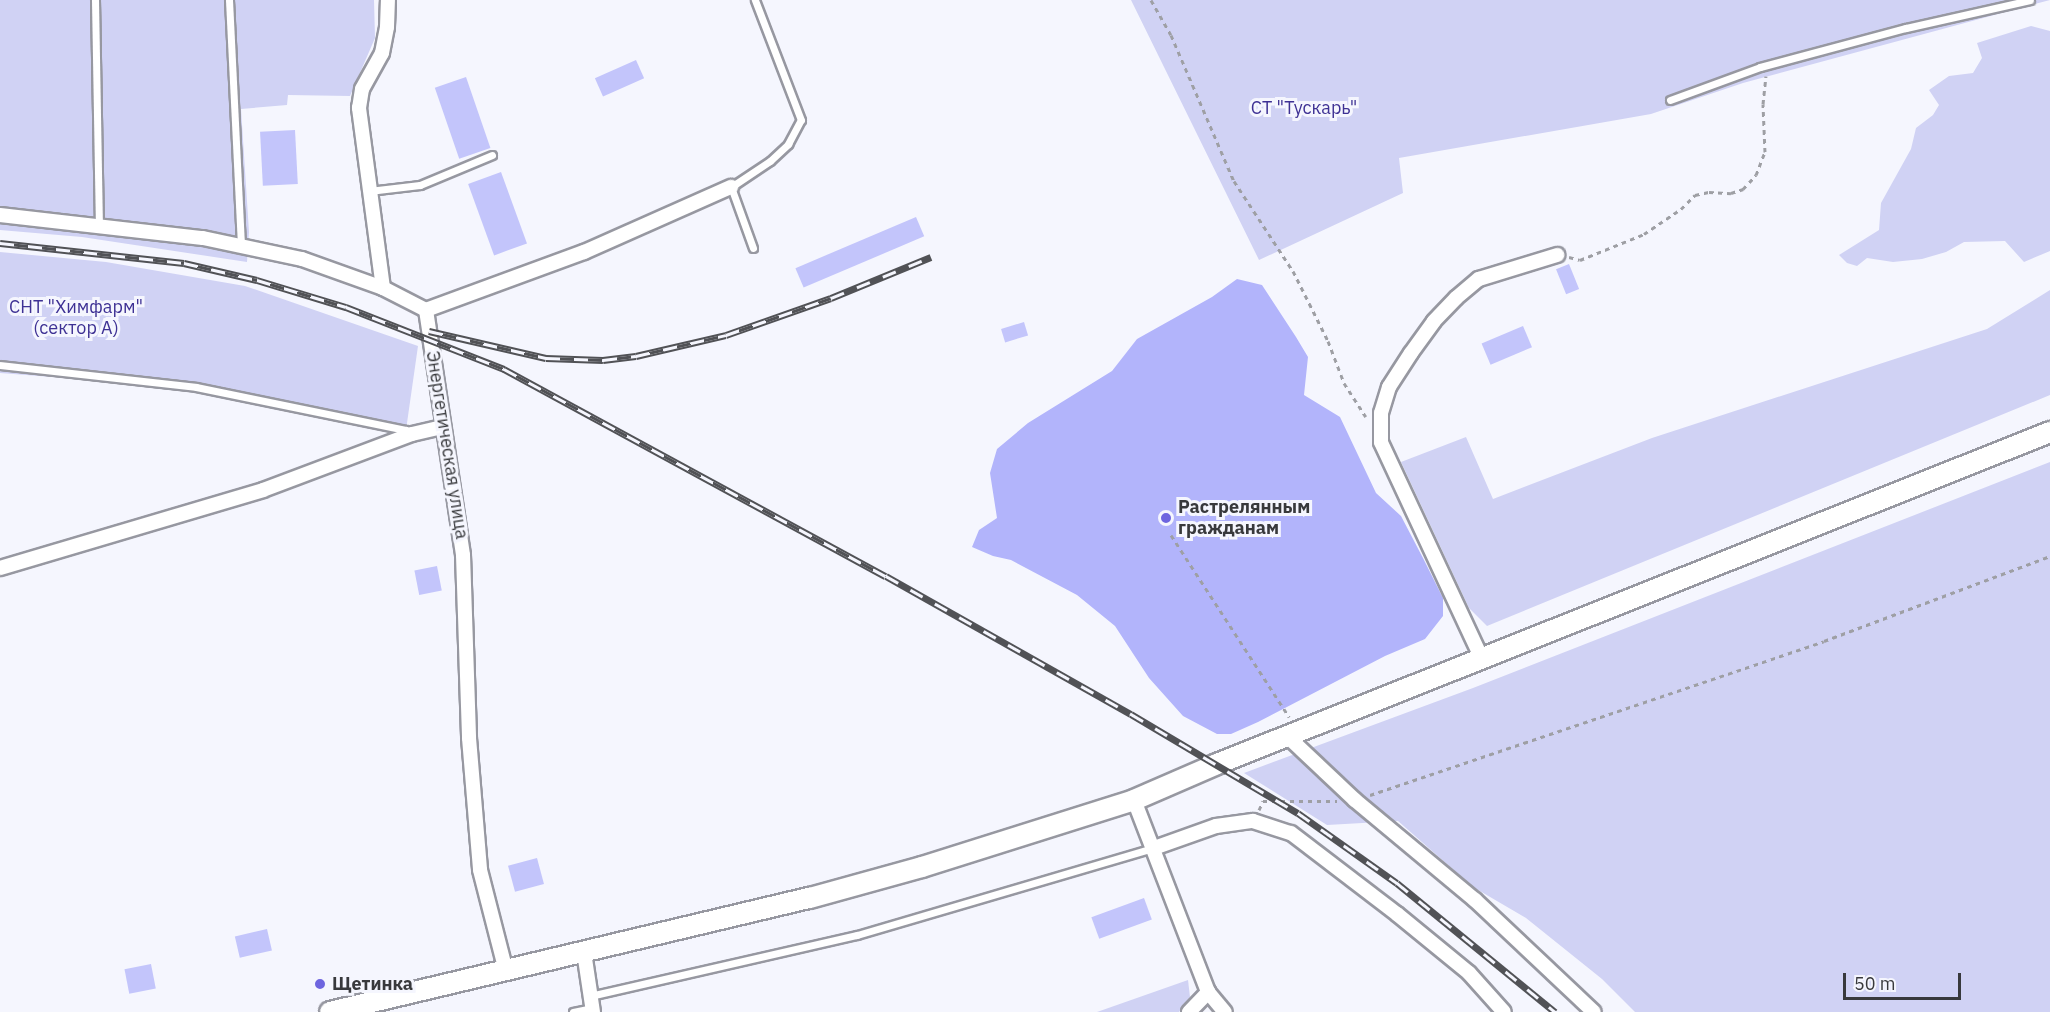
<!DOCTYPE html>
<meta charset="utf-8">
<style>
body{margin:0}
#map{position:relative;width:2050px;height:1012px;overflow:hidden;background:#f5f6fe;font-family:"IBM Plex Sans",sans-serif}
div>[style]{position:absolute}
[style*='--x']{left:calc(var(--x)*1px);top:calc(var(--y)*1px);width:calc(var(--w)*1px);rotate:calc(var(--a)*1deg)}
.green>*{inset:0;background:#d0d2f4}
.forest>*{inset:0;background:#b2b4fb}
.building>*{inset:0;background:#c3c5fb;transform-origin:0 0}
.path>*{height:3px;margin-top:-1.5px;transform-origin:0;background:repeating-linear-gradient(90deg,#9e9fa4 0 4.5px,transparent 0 9px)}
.roads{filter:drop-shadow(2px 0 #9798a1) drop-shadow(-2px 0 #9798a1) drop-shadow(0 2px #9798a1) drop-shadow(0 -2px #9798a1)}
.service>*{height:7px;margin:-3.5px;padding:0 3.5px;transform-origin:3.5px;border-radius:3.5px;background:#fff}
.minor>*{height:14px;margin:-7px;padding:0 7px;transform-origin:7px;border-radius:7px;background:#fff}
.secondary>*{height:20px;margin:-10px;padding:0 10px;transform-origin:10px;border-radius:10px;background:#fff}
.rail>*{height:7px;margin-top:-3.5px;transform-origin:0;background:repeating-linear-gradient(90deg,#f5f6fe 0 14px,#515256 0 28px);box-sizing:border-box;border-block:2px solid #515256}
.dots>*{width:16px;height:16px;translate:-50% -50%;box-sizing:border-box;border:3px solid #f5f6fe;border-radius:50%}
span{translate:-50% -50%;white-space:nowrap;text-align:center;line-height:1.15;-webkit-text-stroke:6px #f5f6fe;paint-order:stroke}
.park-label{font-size:18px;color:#3e3194}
.street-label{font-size:18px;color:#38393c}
.poi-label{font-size:18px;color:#38393c;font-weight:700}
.left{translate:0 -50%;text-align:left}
.scale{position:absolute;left:1843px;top:973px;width:118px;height:27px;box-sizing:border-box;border:3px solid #38393c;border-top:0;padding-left:8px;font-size:18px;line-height:21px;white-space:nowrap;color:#38393c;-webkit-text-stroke:4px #f5f6fe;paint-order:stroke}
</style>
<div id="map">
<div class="green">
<div style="clip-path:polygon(0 0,374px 0,375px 38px,350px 96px,288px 95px,287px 105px,241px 109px,249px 232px,247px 262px,82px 237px,0 230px)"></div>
<div style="clip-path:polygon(1131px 0,2050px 0,1743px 83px,1651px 114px,1399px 158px,1403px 193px,1259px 260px)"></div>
<div style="clip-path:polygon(2031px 26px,2050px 31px,2050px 251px,2024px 262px,2005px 241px,1964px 242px,1946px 252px,1922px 259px,1893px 262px,1867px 258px,1857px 266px,1847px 263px,1839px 255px,1879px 230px,1881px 203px,1911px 149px,1916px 128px,1933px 115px,1939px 105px,1929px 90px,1949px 76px,1973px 73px,1982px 58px,1977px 43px)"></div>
<div style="clip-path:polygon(0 252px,106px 262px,245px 286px,418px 346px,406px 430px,209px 389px,0 373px)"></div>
<div style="clip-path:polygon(2050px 290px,2050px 395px,1487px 626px,1469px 608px,1401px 462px,1466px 437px,1493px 499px,1652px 438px,1987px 329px)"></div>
<div style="clip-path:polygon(2050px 462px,2050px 1012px,1635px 1012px,1602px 979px,1526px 918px,1473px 887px,1398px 821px,1327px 825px,1244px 773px,1473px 688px)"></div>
<div style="clip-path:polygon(1188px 980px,1190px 997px,1179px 1012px,1097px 1012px)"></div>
</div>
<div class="forest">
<div style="clip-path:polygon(1237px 279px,1262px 285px,1296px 337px,1308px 357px,1304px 395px,1340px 417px,1376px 493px,1401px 516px,1424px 560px,1443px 598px,1443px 616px,1425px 639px,1385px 656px,1258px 722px,1231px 734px,1217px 734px,1183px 716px,1149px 678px,1115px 626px,1077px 595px,1011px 560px,993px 556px,972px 547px,979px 530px,997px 518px,990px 473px,997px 449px,1028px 423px,1112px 371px,1137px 339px,1212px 297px)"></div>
</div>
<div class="building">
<div style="left:636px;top:60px;width:20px;height:45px;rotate:66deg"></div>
<div style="left:466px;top:77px;width:75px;height:33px;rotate:71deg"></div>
<div style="left:295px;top:130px;width:54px;height:35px;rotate:87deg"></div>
<div style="left:501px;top:172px;width:76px;height:35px;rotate:70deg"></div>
<div style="left:916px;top:217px;width:21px;height:131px;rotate:67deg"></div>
<div style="left:1569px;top:264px;width:27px;height:14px;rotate:68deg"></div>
<div style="left:1024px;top:322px;width:14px;height:24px;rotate:73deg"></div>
<div style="left:1523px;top:326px;width:23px;height:45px;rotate:67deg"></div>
<div style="left:437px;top:566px;width:25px;height:23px;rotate:79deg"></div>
<div style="left:537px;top:858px;width:27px;height:30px;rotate:75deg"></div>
<div style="left:1144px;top:898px;width:23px;height:56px;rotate:70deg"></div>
<div style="left:267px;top:929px;width:22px;height:33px;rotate:77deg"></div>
<div style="left:151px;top:964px;width:25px;height:27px;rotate:79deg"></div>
</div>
<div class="path">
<div style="--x:1151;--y:0;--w:40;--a:60.3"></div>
<div style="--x:1171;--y:35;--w:159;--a:66.7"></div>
<div style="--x:1234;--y:181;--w:108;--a:56.8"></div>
<div style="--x:1293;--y:271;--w:78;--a:63.4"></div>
<div style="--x:1328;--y:341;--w:45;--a:69.1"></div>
<div style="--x:1344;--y:383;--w:40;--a:57.1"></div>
<div style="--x:1569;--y:257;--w:11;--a:15"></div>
<div style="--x:1580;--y:260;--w:69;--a:-22.1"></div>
<div style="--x:1644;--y:234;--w:45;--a:-34"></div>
<div style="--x:1681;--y:209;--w:20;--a:-45"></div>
<div style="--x:1695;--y:195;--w:14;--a:-12"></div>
<div style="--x:1709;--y:192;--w:22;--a:3"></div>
<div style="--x:1731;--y:193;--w:13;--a:-18"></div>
<div style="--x:1743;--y:189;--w:19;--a:-47"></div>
<div style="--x:1756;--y:175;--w:25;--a:-69"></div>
<div style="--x:1765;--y:152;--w:48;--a:-92.4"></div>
<div style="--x:1763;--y:104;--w:28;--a:-84"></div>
<div style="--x:1171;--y:535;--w:217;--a:57"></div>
<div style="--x:1370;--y:795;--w:479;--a:-18.7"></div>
<div style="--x:1824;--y:641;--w:241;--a:-20.6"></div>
<div style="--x:1259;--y:810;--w:10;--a:-66"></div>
<div style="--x:1263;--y:801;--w:74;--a:0"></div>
</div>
<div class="roads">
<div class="service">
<div style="--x:95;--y:0;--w:226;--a:89"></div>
<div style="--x:229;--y:0;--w:246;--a:87.2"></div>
<div style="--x:1670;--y:100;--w:96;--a:-20.1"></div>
<div style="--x:1760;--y:67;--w:151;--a:-15"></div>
<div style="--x:1906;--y:28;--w:127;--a:-12.7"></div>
<div style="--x:369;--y:191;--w:51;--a:-6.7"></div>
<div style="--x:420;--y:185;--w:78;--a:-22.6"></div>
<div style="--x:753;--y:248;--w:65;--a:-109.8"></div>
<div style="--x:731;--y:187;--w:47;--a:-33.7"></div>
<div style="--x:770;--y:161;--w:25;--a:-43"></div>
<div style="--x:788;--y:144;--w:27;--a:-62"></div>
<div style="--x:801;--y:120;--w:129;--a:-111"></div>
<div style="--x:0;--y:365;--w:197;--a:6.4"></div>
<div style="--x:196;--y:387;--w:214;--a:11.6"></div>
<div style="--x:406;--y:430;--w:7;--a:34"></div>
<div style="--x:590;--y:996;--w:274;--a:-12.9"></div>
<div style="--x:857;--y:935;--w:309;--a:-16.4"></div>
<div style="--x:573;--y:1012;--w:19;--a:-12"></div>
</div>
<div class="minor">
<div style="--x:0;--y:215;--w:204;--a:6.5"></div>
<div style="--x:203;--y:238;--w:101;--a:12"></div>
<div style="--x:302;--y:259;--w:86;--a:19.7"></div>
<div style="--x:383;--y:288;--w:48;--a:27.1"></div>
<div style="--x:383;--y:288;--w:182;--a:-97.6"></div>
<div style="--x:359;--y:108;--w:19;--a:-81"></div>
<div style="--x:362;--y:89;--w:41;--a:-60.9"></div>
<div style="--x:382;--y:53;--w:26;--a:-79"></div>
<div style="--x:387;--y:27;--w:27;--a:-88"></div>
<div style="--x:426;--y:310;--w:248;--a:81.4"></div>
<div style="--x:463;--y:555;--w:183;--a:88.1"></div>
<div style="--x:469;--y:738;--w:132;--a:85.2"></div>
<div style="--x:480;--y:870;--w:104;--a:75.6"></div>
<div style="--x:426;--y:310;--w:168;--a:-20.2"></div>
<div style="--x:584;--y:252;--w:161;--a:-23.9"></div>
<div style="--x:0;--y:568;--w:274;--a:-16.5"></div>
<div style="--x:263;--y:490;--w:159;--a:-20.6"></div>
<div style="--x:412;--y:434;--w:31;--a:-13"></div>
<div style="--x:1482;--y:659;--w:239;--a:-115"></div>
<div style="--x:1381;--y:442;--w:29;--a:-90"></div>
<div style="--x:1381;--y:413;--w:27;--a:-73"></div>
<div style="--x:1389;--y:387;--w:40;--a:-57.1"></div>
<div style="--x:1411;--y:353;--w:39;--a:-54"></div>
<div style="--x:1434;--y:321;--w:32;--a:-46"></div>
<div style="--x:1456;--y:298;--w:30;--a:-40"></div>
<div style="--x:1479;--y:279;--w:82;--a:-17.1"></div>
<div style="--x:1287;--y:736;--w:93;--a:43.3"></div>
<div style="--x:1355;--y:800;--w:156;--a:39.8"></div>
<div style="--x:1475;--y:900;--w:163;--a:43.3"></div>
<div style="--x:1134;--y:800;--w:206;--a:68.9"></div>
<div style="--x:1208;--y:992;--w:26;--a:50"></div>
<div style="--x:1154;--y:848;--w:66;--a:-19.5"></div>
<div style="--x:1216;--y:826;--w:37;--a:-8"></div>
<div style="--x:1253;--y:821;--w:40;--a:18"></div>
<div style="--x:1291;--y:833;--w:133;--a:37.4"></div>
<div style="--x:1397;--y:914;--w:93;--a:39.3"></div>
<div style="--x:1469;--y:973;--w:52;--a:48.1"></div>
<div style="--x:584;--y:952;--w:61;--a:81.5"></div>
<div style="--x:1189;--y:1012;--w:28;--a:-46"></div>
</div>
<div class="secondary">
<div style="--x:330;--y:1012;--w:493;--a:-13.4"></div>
<div style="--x:810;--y:898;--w:116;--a:-15.5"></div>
<div style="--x:922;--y:867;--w:222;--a:-17.5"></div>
<div style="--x:1134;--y:800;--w:90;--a:-23.4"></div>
<div style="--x:1217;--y:764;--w:897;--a:-21.73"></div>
</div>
</div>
<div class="rail">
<div style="--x:0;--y:243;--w:185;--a:6.2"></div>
<div style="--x:184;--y:263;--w:75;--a:13.1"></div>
<div style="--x:257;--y:280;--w:93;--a:16.9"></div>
<div style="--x:346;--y:307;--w:170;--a:21.4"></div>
<div style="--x:504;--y:369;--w:434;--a:28.5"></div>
<div style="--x:886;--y:576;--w:281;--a:29.4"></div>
<div style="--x:1131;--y:714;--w:194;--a:30.7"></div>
<div style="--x:1298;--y:813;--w:121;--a:35.3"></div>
<div style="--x:1397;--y:883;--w:204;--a:39.2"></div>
<div style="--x:429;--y:331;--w:120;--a:13"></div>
<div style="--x:546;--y:358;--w:57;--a:2"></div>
<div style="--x:603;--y:360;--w:33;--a:-7"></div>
<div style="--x:636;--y:356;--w:92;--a:-13.1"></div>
<div style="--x:726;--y:335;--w:111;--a:-19.4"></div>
<div style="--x:831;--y:298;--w:108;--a:-22.3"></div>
</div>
<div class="dots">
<div style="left:1166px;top:518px;background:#6e65df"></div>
<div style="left:320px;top:984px;background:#6e65df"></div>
</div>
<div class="park-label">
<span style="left:1304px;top:108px">СТ "Тускарь"</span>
<span style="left:76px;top:318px">СНТ "Химфарм"<br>(сектор А)</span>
</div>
<div class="street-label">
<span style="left:447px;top:445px;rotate:81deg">Энергетическая улица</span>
</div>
<div class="poi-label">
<span class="left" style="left:1178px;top:518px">Растрелянным<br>гражданам</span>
<span class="left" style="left:332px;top:984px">Щетинка</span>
</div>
<div class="scale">50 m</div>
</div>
